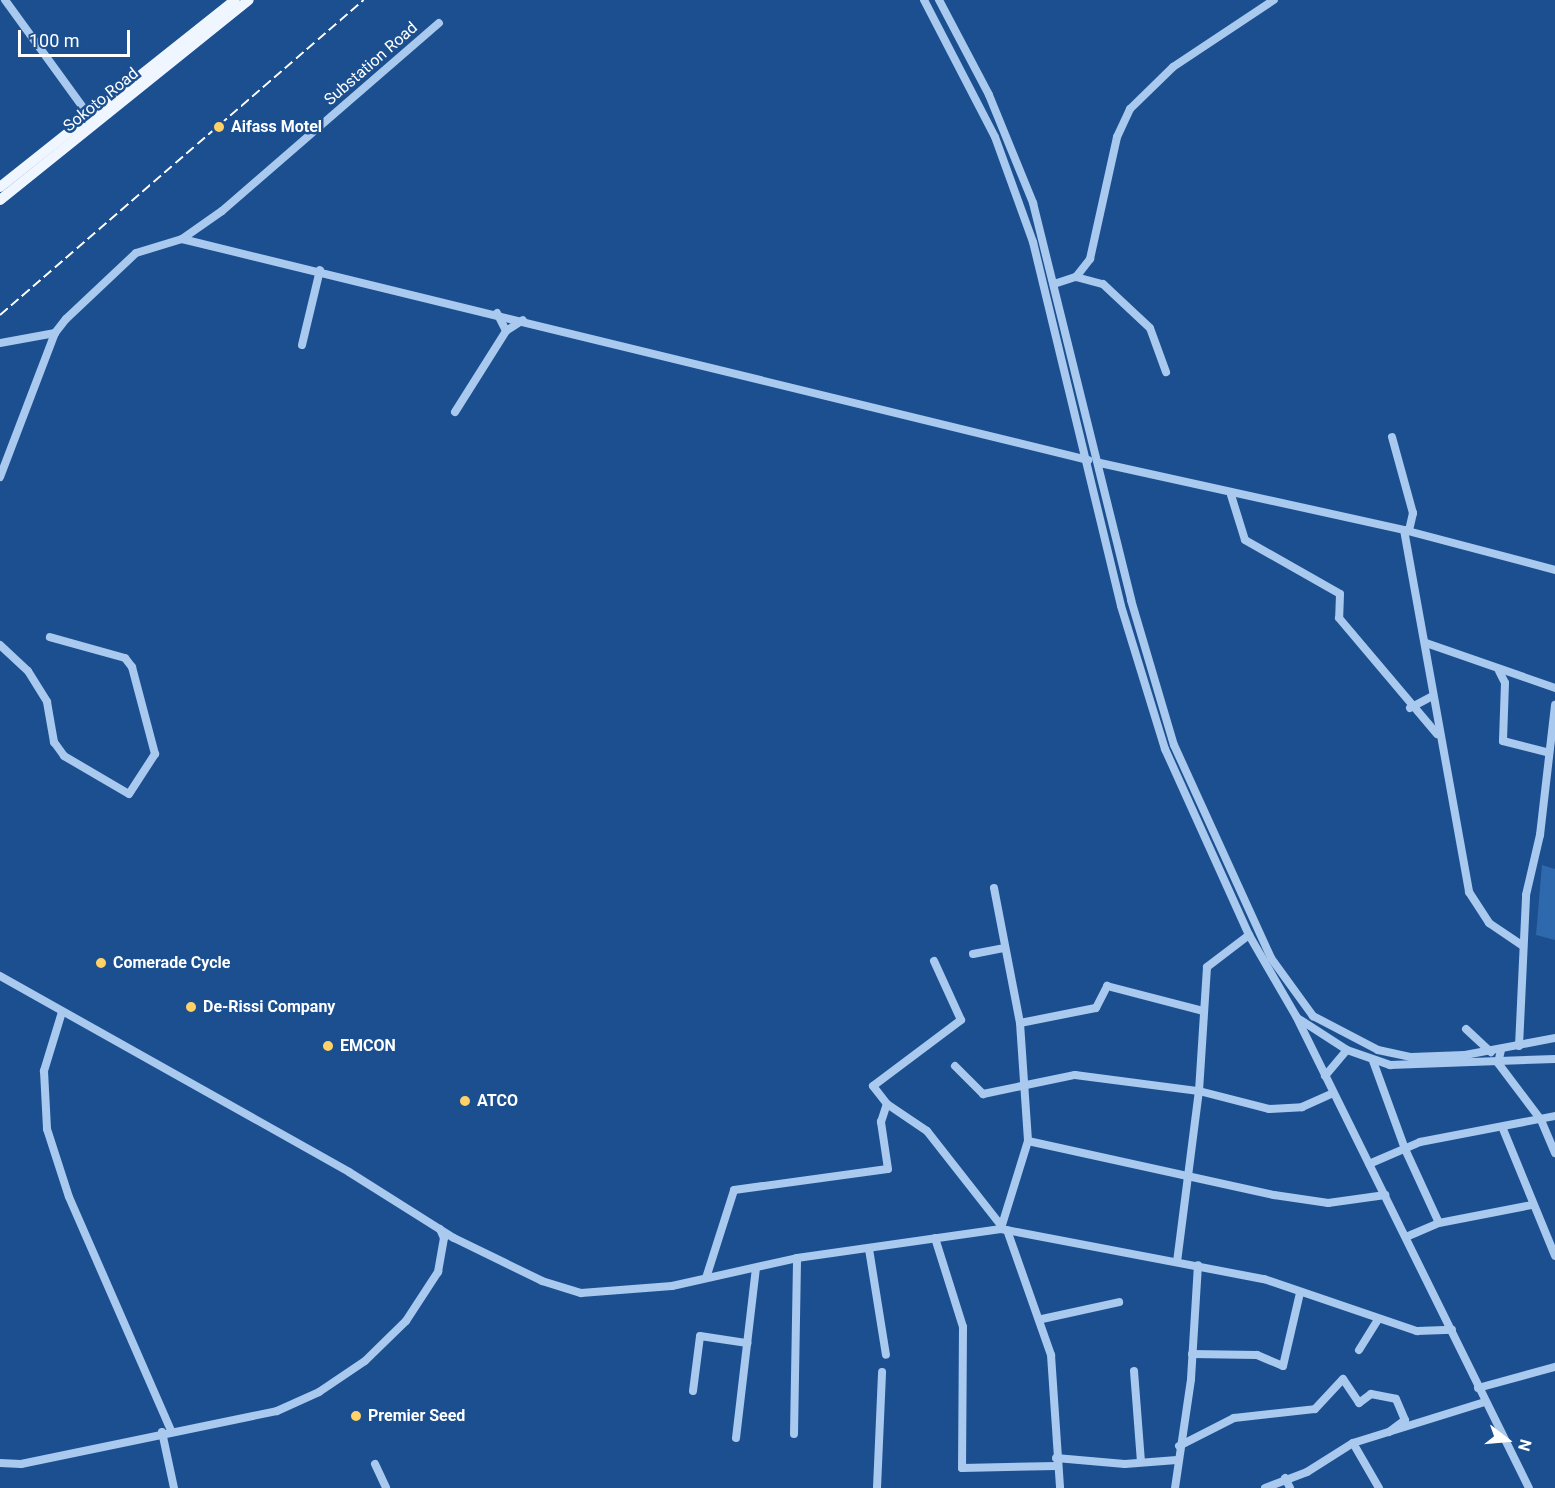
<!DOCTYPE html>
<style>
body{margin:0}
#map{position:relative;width:1555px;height:1488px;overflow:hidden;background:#1b4f8f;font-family:Roboto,sans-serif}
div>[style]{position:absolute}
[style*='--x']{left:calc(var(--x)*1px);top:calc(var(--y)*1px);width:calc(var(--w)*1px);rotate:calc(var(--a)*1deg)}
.green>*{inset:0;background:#2e69ad}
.minor>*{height:8px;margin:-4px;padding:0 4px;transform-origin:4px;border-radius:4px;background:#a9c9ee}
.major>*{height:10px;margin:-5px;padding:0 5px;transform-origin:5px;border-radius:5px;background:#f0f6ff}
.rail>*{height:2px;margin-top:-1px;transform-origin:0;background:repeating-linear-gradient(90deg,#fff 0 10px,transparent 0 14.5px)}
.dots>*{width:16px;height:16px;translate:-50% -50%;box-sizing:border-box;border:3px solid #1b4f8f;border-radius:50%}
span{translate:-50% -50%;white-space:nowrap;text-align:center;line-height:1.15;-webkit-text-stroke:5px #1b4f8f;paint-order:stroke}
.street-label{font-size:16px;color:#fff}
.poi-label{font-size:16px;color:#fff;font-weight:700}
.left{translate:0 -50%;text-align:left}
.north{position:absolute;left:1477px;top:1410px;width:60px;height:60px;-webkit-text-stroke:4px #1b4f8f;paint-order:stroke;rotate:106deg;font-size:16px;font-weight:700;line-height:24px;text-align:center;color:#fff}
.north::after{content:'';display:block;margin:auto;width:21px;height:27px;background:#fff;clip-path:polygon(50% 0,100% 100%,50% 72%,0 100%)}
.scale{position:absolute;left:18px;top:30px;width:112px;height:27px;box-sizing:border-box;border:3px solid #fff;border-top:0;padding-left:8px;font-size:18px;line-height:21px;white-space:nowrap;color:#fff;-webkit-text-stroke:4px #1b4f8f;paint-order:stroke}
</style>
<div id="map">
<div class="green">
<div style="clip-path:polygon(1542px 865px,1555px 869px,1555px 940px,1536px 935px)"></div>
</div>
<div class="minor">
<div style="--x:5;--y:0;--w:145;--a:54"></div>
<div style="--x:924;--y:0;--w:154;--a:62.6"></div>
<div style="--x:995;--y:137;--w:112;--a:70.1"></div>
<div style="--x:1033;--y:242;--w:374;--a:76.4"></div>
<div style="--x:1121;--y:606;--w:150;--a:72.9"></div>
<div style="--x:1165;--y:749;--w:204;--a:65.7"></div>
<div style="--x:1249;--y:935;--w:94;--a:59.9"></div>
<div style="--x:1296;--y:1016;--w:526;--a:63.73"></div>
<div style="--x:939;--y:0;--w:107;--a:62.2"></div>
<div style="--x:989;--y:95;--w:117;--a:67.8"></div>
<div style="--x:1033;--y:203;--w:409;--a:76.1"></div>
<div style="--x:1131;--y:600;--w:151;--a:73.5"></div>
<div style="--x:1174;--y:745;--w:234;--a:65.5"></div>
<div style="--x:1271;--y:958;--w:72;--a:54.1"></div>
<div style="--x:1313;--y:1016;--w:73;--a:27.6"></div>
<div style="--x:1378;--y:1050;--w:34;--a:12"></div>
<div style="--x:1411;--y:1057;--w:54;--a:-2.1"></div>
<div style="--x:1465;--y:1055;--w:92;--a:-10.7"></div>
<div style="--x:182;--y:239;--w:49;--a:-35"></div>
<div style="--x:222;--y:211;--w:287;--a:-40.9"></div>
<div style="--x:1076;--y:277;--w:28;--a:15"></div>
<div style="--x:1103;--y:284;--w:64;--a:43.1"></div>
<div style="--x:1150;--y:328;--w:47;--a:70"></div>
<div style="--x:1057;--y:283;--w:20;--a:-18"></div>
<div style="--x:1076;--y:277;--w:23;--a:-52"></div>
<div style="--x:1090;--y:259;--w:125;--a:-77.5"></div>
<div style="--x:1117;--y:137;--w:31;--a:-65"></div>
<div style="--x:1130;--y:109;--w:60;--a:-44.3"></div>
<div style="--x:1173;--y:67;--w:121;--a:-33.6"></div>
<div style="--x:497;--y:313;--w:20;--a:63"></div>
<div style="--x:0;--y:343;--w:56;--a:-10.3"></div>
<div style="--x:302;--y:345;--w:77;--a:-76.5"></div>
<div style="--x:455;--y:412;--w:96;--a:-57.8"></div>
<div style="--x:506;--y:331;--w:20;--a:-33"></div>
<div style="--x:1392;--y:437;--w:79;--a:74.6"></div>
<div style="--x:1413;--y:513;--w:18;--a:103"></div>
<div style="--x:1100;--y:463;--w:311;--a:12.4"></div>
<div style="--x:1404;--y:530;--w:156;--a:14.8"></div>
<div style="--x:0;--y:477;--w:154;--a:-69.1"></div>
<div style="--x:55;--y:333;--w:18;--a:-52"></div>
<div style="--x:66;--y:319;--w:96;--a:-43.3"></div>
<div style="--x:136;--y:253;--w:48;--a:-16.9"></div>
<div style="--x:182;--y:239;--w:933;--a:13.71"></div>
<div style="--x:1231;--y:495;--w:47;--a:72.7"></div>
<div style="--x:1245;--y:540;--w:109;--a:29.6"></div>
<div style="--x:1340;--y:594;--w:24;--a:92"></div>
<div style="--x:1339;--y:618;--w:152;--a:49.8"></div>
<div style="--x:1404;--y:530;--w:368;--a:79.8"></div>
<div style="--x:1469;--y:892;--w:37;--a:57"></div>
<div style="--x:1489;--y:923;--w:40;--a:34"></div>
<div style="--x:1426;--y:643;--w:137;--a:19.2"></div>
<div style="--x:0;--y:645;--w:38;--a:43"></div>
<div style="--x:28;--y:671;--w:36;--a:58"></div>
<div style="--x:47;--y:702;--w:41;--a:80.1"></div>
<div style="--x:54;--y:742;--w:17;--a:54"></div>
<div style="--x:64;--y:756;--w:75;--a:30.3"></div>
<div style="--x:129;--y:794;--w:48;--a:-57"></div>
<div style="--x:155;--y:754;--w:90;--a:-104.8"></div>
<div style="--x:132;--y:667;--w:11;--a:-128"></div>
<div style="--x:125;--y:658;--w:78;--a:-164.4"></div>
<div style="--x:1499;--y:671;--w:13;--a:63"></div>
<div style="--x:1505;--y:683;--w:58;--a:92"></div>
<div style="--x:1503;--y:741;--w:44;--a:14.3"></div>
<div style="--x:1410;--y:708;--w:24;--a:-28"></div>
<div style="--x:994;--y:888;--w:137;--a:79.1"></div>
<div style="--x:1020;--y:1023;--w:118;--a:86.1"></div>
<div style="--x:1028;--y:1141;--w:91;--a:107.2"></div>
<div style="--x:973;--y:954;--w:31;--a:-11"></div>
<div style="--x:934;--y:961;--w:65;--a:65.4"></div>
<div style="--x:961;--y:1020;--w:110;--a:143.1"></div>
<div style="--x:873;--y:1086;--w:23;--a:52"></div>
<div style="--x:887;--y:1104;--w:48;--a:34"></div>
<div style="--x:927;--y:1131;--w:118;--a:51.9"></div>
<div style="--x:0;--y:976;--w:400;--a:29.3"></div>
<div style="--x:349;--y:1172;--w:124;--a:32.2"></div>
<div style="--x:454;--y:1238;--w:98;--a:26"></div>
<div style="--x:542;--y:1281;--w:41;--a:17.1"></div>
<div style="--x:581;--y:1293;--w:91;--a:-4.4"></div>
<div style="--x:672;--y:1286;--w:128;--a:-12.6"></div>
<div style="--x:797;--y:1258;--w:206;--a:-8.1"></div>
<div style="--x:1001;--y:1229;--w:268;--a:10.8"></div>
<div style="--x:1264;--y:1279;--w:162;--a:18.8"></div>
<div style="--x:1417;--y:1331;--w:35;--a:-2"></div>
<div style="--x:62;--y:1012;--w:62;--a:107"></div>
<div style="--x:44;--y:1071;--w:58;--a:87"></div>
<div style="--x:47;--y:1129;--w:71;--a:72.1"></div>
<div style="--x:69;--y:1197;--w:254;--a:66.4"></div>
<div style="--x:1299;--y:1019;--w:57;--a:32.9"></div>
<div style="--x:1347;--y:1050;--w:46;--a:19.2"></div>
<div style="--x:1390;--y:1065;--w:165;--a:-2.1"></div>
<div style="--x:1020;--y:1023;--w:77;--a:-11.2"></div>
<div style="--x:1096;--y:1008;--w:25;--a:-63"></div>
<div style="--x:1107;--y:986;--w:99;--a:14.6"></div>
<div style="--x:1466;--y:1029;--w:34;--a:43"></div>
<div style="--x:1519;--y:1046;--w:151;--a:-87.3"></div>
<div style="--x:1526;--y:895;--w:62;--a:-76.9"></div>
<div style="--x:1540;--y:835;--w:131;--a:-83.4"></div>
<div style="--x:1501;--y:1050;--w:13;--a:103"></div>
<div style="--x:1498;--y:1063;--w:71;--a:53"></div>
<div style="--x:1541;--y:1120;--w:36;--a:67"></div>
<div style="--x:1373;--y:1061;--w:94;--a:70"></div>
<div style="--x:1405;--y:1149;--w:81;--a:65.3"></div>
<div style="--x:955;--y:1066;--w:40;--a:45"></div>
<div style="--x:983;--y:1094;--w:94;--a:-11.7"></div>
<div style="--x:1075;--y:1075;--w:125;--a:7.4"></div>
<div style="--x:1199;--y:1091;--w:72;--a:14.4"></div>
<div style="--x:1269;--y:1109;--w:33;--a:-3"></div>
<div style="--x:1302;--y:1107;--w:34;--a:-24"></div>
<div style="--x:1325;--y:1076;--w:34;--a:-50"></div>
<div style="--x:1503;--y:1129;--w:137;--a:67.7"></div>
<div style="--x:1028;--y:1141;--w:252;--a:12.4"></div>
<div style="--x:1274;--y:1195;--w:55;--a:8.4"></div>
<div style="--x:1328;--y:1203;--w:58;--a:-8"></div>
<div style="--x:1369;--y:1164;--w:56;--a:-23.3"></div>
<div style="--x:1420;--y:1142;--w:137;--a:-10.9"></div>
<div style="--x:1007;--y:1230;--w:133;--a:70.6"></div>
<div style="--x:1051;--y:1355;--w:133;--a:86.1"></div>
<div style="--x:1406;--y:1237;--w:36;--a:-23"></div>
<div style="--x:1439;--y:1223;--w:95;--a:-11"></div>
<div style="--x:935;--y:1238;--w:93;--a:72.5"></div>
<div style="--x:963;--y:1327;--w:141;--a:90.4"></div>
<div style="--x:962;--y:1468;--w:95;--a:-1.2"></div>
<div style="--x:869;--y:1249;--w:107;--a:80.9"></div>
<div style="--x:1177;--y:1262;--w:172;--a:-82.7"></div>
<div style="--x:1199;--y:1091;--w:124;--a:-86.3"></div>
<div style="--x:1207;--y:967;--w:53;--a:-37.3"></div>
<div style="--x:706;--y:1278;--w:92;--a:-72.3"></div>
<div style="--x:734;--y:1190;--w:155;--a:-7.8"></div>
<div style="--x:888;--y:1169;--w:48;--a:-98.5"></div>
<div style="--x:881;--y:1122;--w:19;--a:-72"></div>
<div style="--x:1042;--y:1319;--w:79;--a:-12.4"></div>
<div style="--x:1359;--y:1350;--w:36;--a:-58"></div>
<div style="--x:1192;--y:1354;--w:65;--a:0.9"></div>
<div style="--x:1257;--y:1355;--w:28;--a:23"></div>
<div style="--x:1283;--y:1366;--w:75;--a:-76.9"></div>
<div style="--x:1134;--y:1371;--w:91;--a:85.6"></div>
<div style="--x:1478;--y:1388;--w:80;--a:-15.3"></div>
<div style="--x:693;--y:1391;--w:55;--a:-82.7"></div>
<div style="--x:700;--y:1336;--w:48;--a:8.5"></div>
<div style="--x:162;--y:1432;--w:57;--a:77.9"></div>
<div style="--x:794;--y:1434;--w:176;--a:-89"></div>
<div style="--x:736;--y:1438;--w:171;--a:-83.3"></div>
<div style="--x:1353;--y:1443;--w:52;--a:60"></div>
<div style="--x:1179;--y:1446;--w:62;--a:-27"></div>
<div style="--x:1234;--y:1418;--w:81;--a:-6.3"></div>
<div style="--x:1315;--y:1409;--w:41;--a:-47"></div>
<div style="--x:1343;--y:1379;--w:29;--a:56"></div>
<div style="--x:1359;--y:1403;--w:15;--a:-37"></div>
<div style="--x:1371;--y:1394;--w:25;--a:11"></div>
<div style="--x:1396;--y:1399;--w:23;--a:67"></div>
<div style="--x:1405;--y:1420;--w:20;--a:143"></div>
<div style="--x:1056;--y:1458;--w:69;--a:5"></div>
<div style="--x:1125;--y:1464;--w:52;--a:-4.4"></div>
<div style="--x:0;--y:1463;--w:21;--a:3"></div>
<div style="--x:21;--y:1464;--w:261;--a:-11.7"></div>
<div style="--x:277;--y:1411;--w:46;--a:-24.3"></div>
<div style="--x:319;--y:1392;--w:55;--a:-34"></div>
<div style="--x:365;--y:1361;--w:57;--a:-44.3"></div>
<div style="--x:406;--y:1321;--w:59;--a:-56.9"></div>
<div style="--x:438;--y:1272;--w:35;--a:-80"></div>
<div style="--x:444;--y:1238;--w:10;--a:-114"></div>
<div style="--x:375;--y:1464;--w:26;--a:65"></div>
<div style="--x:1285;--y:1478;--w:11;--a:63"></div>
<div style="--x:877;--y:1488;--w:116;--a:-87.5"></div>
<div style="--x:1175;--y:1488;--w:110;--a:-81.6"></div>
<div style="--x:1191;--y:1379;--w:114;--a:-86.5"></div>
<div style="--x:1265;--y:1488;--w:45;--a:-20.9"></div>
<div style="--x:1307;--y:1472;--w:54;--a:-32.2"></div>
<div style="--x:1353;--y:1443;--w:138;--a:-17.3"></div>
</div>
<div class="major">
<div style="--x:0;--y:187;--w:300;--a:-38.5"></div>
<div style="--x:0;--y:200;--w:319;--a:-38.8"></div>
</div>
<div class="rail">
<div style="--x:0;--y:315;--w:481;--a:-40.9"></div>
</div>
<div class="dots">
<div style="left:219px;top:127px;background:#ffd166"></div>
<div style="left:101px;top:963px;background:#ffd166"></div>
<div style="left:191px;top:1007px;background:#ffd166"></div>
<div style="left:328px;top:1046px;background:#ffd166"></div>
<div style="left:465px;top:1101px;background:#ffd166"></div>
<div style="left:356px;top:1416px;background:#ffd166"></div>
</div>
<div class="street-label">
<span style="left:371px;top:64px;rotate:-41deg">Substation Road</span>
<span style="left:101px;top:100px;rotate:-39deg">Sokoto Road</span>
</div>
<div class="poi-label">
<span class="left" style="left:231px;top:127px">Aifass Motel</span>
<span class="left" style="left:113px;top:963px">Comerade Cycle</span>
<span class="left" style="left:203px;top:1007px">De-Rissi Company</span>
<span class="left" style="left:340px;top:1046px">EMCON</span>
<span class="left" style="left:477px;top:1101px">ATCO</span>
<span class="left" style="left:368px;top:1416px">Premier Seed</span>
</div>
<div class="north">N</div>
<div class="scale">100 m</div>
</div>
